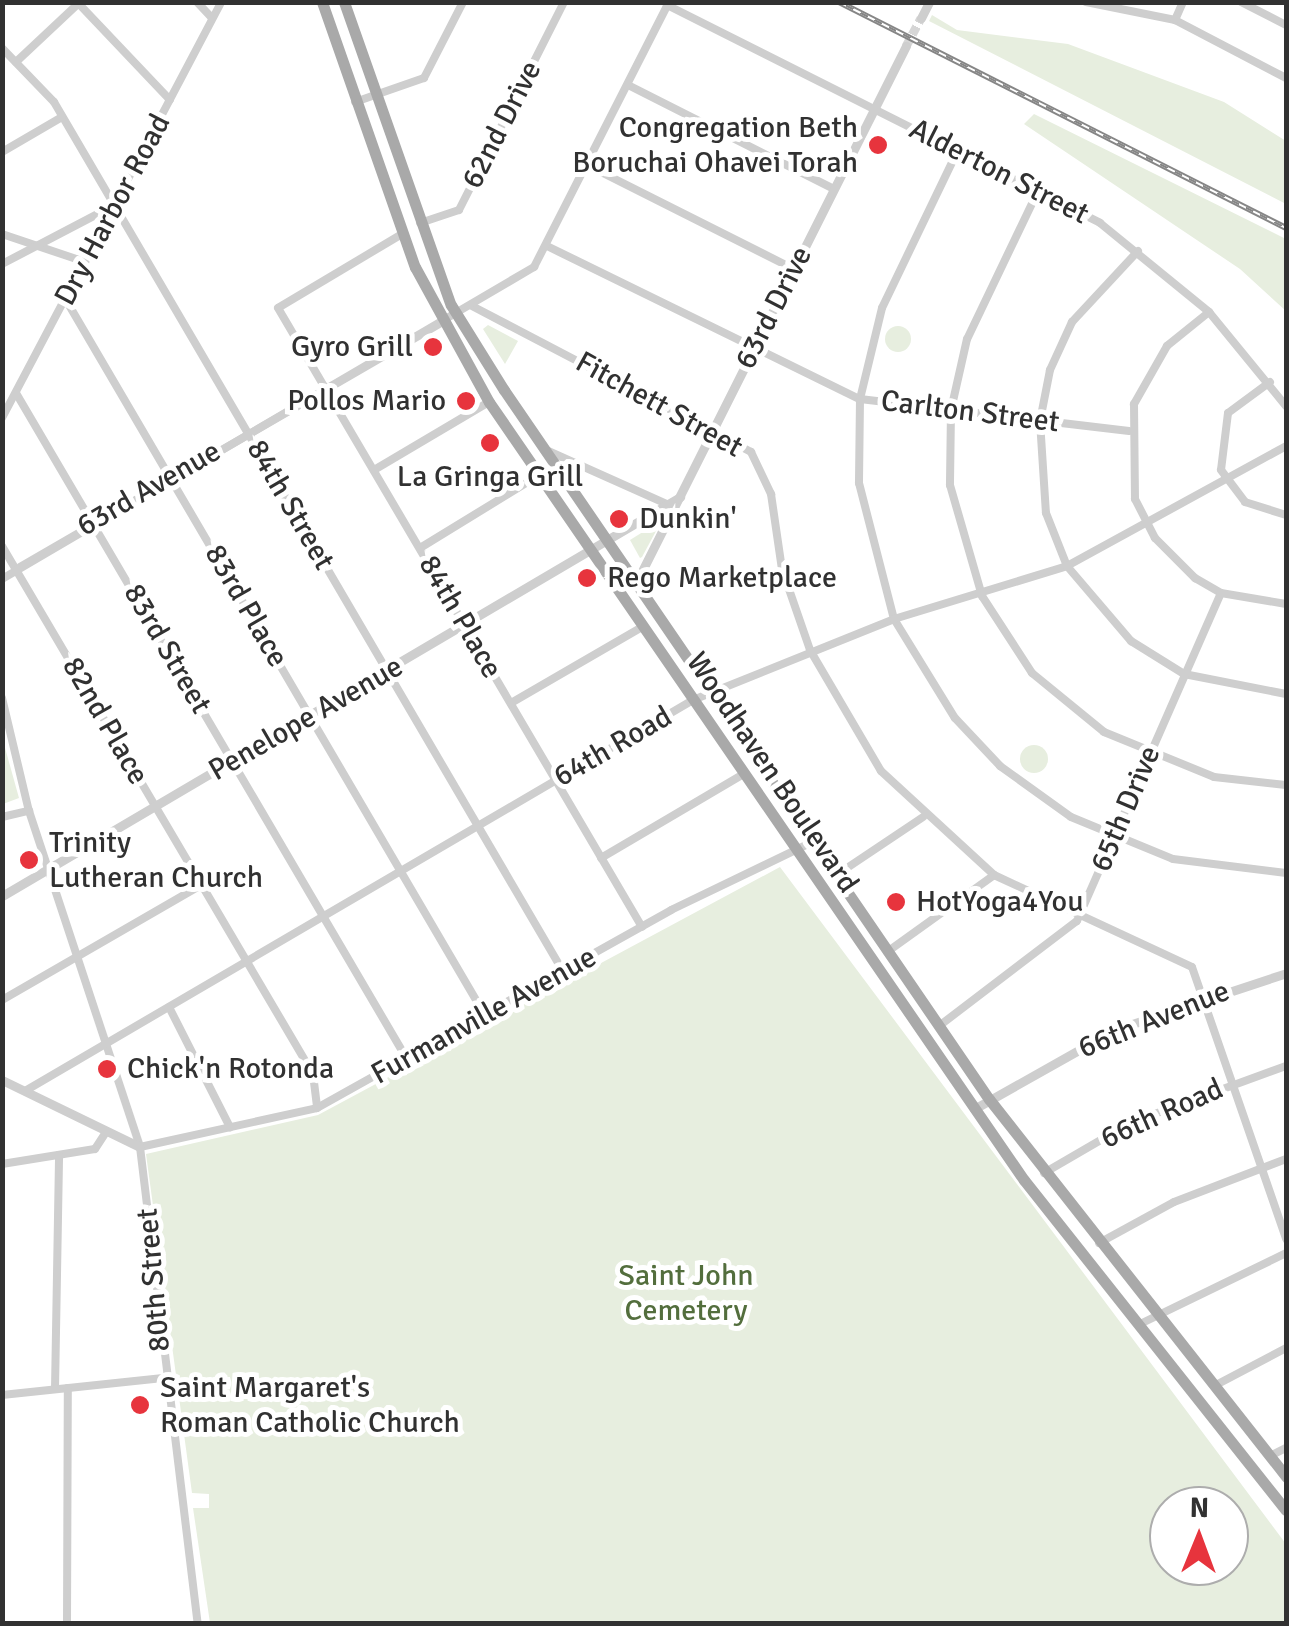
<!DOCTYPE html>
<style>
body{margin:0}
#map{position:relative;width:1289px;height:1626px;overflow:hidden;background:#fff;font-family:Signika,sans-serif}
div>[style]{position:absolute}
[style*='--x']{left:calc(var(--x)*1px);top:calc(var(--y)*1px);width:calc(var(--w)*1px);rotate:calc(var(--a)*1deg)}
.green>*{inset:0;background:#e7eedf}
.round{border-radius:50%}
.tertiary-tunnel>*{height:9px;margin-top:-4.5px;transform-origin:0;background:repeating-linear-gradient(90deg,#d6d6d6 0 9px,transparent 0 13.5px)}
.minor>*{height:8px;margin:-4px;padding:0 4px;transform-origin:4px;border-radius:4px;background:#cecece}
.tertiary>*{height:9px;margin:-4.5px;padding:0 4.5px;transform-origin:4.5px;border-radius:4.5px;background:#cecece}
.primary>*{height:11px;margin:-5.5px;padding:0 5.5px;transform-origin:5.5px;border-radius:5.5px;background:#a9a9a9}
.rail>*{height:6px;margin-top:-3px;transform-origin:0;background:repeating-linear-gradient(90deg,#fff 0 8px,#868686 0 16px);box-sizing:border-box;border-block:2px solid #868686}
.dots>*{width:28px;height:28px;translate:-50% -50%;box-sizing:border-box;border:5px solid #fff;border-radius:50%}
span{translate:-50% -50%;white-space:nowrap;text-align:center;line-height:1.15;-webkit-text-stroke:10px #fff;paint-order:stroke}
.street-label{font-size:30px;color:#313131}
.poi-label{font-size:30px;color:#313131}
.right{translate:-100% -50%;text-align:right}
.left{translate:0 -50%;text-align:left}
.park-label{font-size:30px;color:#536e3d}
.frame{position:absolute;inset:0;border:5px solid #313131;pointer-events:none}
.north{position:absolute;left:1149px;top:1486px;width:100px;height:100px;box-sizing:border-box;background:#fff;border:2px solid #adadad;border-radius:50%;rotate:1deg;font-size:28px;font-weight:700;line-height:40px;text-align:center;color:#313131}
.north::after{content:'';display:block;margin:auto;width:35px;height:45px;background:#e7343d;clip-path:polygon(50% 0,100% 100%,50% 72%,0 100%)}
</style>
<div id="map">
<div class="green">
<div style="clip-path:polygon(932px 15px,957px 30px,1068px 44px,1224px 102px,1286px 141px,1286px 204px,929px 21px)"></div>
<div style="clip-path:polygon(1034px 114px,1286px 239px,1286px 311px,1240px 269px,1024px 124px)"></div>
<div style="clip-path:polygon(488px 325px,518px 341px,505px 364px,483px 329px)"></div>
<div class="round" style="left:885px;top:326px;width:26px;height:26px"></div>
<div style="clip-path:polygon(662px 520px,642px 557px,640px 558px,630px 540px)"></div>
<div style="clip-path:polygon(2px 737px,19px 798px,3px 804px,2px 804px)"></div>
<div class="round" style="left:1020px;top:745px;width:28px;height:28px"></div>
<div style="clip-path:polygon(evenodd,780px 867px,1286px 1544px,1286px 1623px,210px 1623px,193px 1508px,209px 1508px,209px 1494px,192px 1493px,146px 1154px,318px 1115px,780px 867px,1229px 1506px,1229px 1566px,1169px 1566px,1169px 1506px,1229px 1506px)"></div>
</div>
<div class="tertiary-tunnel">
<div style="--x:906;--y:46;--w:32;--a:-62"></div>
</div>
<div class="minor">
<div style="--x:197;--y:2;--w:22;--a:47"></div>
<div style="--x:1086;--y:2;--w:91;--a:11.4"></div>
<div style="--x:1175;--y:20;--w:125;--a:27.6"></div>
<div style="--x:1241;--y:2;--w:51;--a:27.1"></div>
<div style="--x:79;--y:4;--w:132;--a:46.5"></div>
<div style="--x:667;--y:5;--w:485;--a:26.7"></div>
<div style="--x:1100;--y:223;--w:141;--a:39.2"></div>
<div style="--x:1209;--y:312;--w:122;--a:50.7"></div>
<div style="--x:1175;--y:20;--w:20;--a:-66"></div>
<div style="--x:2;--y:48;--w:75;--a:46.1"></div>
<div style="--x:54;--y:102;--w:1009;--a:59.65"></div>
<div style="--x:16;--y:62;--w:88;--a:-43.2"></div>
<div style="--x:628;--y:85;--w:231;--a:26.8"></div>
<div style="--x:355;--y:102;--w:73;--a:-19.2"></div>
<div style="--x:424;--y:78;--w:85;--a:-62.8"></div>
<div style="--x:958;--y:150;--w:175;--a:115.7"></div>
<div style="--x:882;--y:308;--w:94;--a:103.6"></div>
<div style="--x:860;--y:399;--w:84;--a:90.7"></div>
<div style="--x:859;--y:483;--w:140;--a:75.6"></div>
<div style="--x:894;--y:619;--w:116;--a:58.4"></div>
<div style="--x:955;--y:718;--w:66;--a:46.8"></div>
<div style="--x:1000;--y:766;--w:87;--a:35.7"></div>
<div style="--x:1071;--y:817;--w:110;--a:22.4"></div>
<div style="--x:1173;--y:859;--w:114;--a:7.1"></div>
<div style="--x:2;--y:152;--w:69;--a:-30.3"></div>
<div style="--x:587;--y:165;--w:232;--a:26.7"></div>
<div style="--x:1038;--y:191;--w:164;--a:115.6"></div>
<div style="--x:967;--y:339;--w:73;--a:102.7"></div>
<div style="--x:951;--y:410;--w:75;--a:90.8"></div>
<div style="--x:950;--y:485;--w:116;--a:73.9"></div>
<div style="--x:982;--y:596;--w:92;--a:57"></div>
<div style="--x:1032;--y:673;--w:93;--a:39.3"></div>
<div style="--x:1104;--y:732;--w:119;--a:22.2"></div>
<div style="--x:1214;--y:777;--w:72;--a:6.3"></div>
<div style="--x:420;--y:223;--w:41;--a:-18.4"></div>
<div style="--x:459;--y:210;--w:233;--a:-63.2"></div>
<div style="--x:2;--y:234;--w:88;--a:18.6"></div>
<div style="--x:402;--y:234;--w:144;--a:149.2"></div>
<div style="--x:278;--y:308;--w:718;--a:59.54"></div>
<div style="--x:547;--y:246;--w:348;--a:26.1"></div>
<div style="--x:860;--y:399;--w:271;--a:6.8"></div>
<div style="--x:1138;--y:251;--w:97;--a:132.9"></div>
<div style="--x:1072;--y:322;--w:53;--a:114.6"></div>
<div style="--x:1050;--y:370;--w:52;--a:101.1"></div>
<div style="--x:1040;--y:421;--w:92;--a:86.3"></div>
<div style="--x:1046;--y:513;--w:57;--a:68.4"></div>
<div style="--x:1067;--y:566;--w:99;--a:49.5"></div>
<div style="--x:1131;--y:641;--w:62;--a:31.9"></div>
<div style="--x:1184;--y:674;--w:104;--a:11.1"></div>
<div style="--x:2;--y:264;--w:127;--a:-27.6"></div>
<div style="--x:66;--y:300;--w:831;--a:59.64"></div>
<div style="--x:472;--y:306;--w:315;--a:27.6"></div>
<div style="--x:751;--y:452;--w:47;--a:64.5"></div>
<div style="--x:771;--y:494;--w:76;--a:81.7"></div>
<div style="--x:782;--y:569;--w:86;--a:70.9"></div>
<div style="--x:810;--y:650;--w:140;--a:59.6"></div>
<div style="--x:881;--y:771;--w:154;--a:42.6"></div>
<div style="--x:994;--y:875;--w:218;--a:24.9"></div>
<div style="--x:1192;--y:967;--w:288;--a:70.9"></div>
<div style="--x:1209;--y:312;--w:54;--a:141"></div>
<div style="--x:1167;--y:346;--w:67;--a:119.6"></div>
<div style="--x:1134;--y:404;--w:95;--a:89.4"></div>
<div style="--x:1135;--y:499;--w:44;--a:62.9"></div>
<div style="--x:1155;--y:538;--w:57;--a:45"></div>
<div style="--x:1195;--y:578;--w:30;--a:30"></div>
<div style="--x:1221;--y:593;--w:66;--a:9.6"></div>
<div style="--x:1270;--y:382;--w:52;--a:143.6"></div>
<div style="--x:1228;--y:413;--w:57;--a:97"></div>
<div style="--x:1221;--y:470;--w:40;--a:53"></div>
<div style="--x:1245;--y:502;--w:43;--a:17.6"></div>
<div style="--x:16;--y:393;--w:775;--a:59.59"></div>
<div style="--x:2;--y:418;--w:470;--a:-62.2"></div>
<div style="--x:546;--y:450;--w:135;--a:24.1"></div>
<div style="--x:374;--y:470;--w:134;--a:-30.6"></div>
<div style="--x:2;--y:546;--w:613;--a:59.5"></div>
<div style="--x:313;--y:1074;--w:34;--a:83"></div>
<div style="--x:420;--y:548;--w:140;--a:-31.5"></div>
<div style="--x:20;--y:567;--w:485;--a:-30.1"></div>
<div style="--x:2;--y:579;--w:617;--a:-30.39"></div>
<div style="--x:534;--y:267;--w:297;--a:-63"></div>
<div style="--x:2;--y:698;--w:116;--a:76.6"></div>
<div style="--x:29;--y:811;--w:354;--a:71.7"></div>
<div style="--x:140;--y:1147;--w:481;--a:83.1"></div>
<div style="--x:511;--y:703;--w:154;--a:-30.1"></div>
<div style="--x:2;--y:817;--w:28;--a:-13"></div>
<div style="--x:601;--y:858;--w:164;--a:-30.5"></div>
<div style="--x:835;--y:876;--w:106;--a:-33.8"></div>
<div style="--x:887;--y:952;--w:132;--a:-35.7"></div>
<div style="--x:2;--y:1000;--w:230;--a:-30"></div>
<div style="--x:169;--y:1007;--w:135;--a:63.1"></div>
<div style="--x:939;--y:1026;--w:173;--a:-37.3"></div>
<div style="--x:1077;--y:921;--w:358;--a:-66.3"></div>
<div style="--x:25;--y:1091;--w:774;--a:-30.34"></div>
<div style="--x:693;--y:700;--w:217;--a:-21.9"></div>
<div style="--x:894;--y:619;--w:181;--a:-17"></div>
<div style="--x:1067;--y:566;--w:250;--a:-28.7"></div>
<div style="--x:140;--y:1147;--w:181;--a:-12.4"></div>
<div style="--x:317;--y:1108;--w:406;--a:-29.2"></div>
<div style="--x:671;--y:910;--w:157;--a:-25.7"></div>
<div style="--x:2;--y:1164;--w:94;--a:-9.2"></div>
<div style="--x:95;--y:1149;--w:20;--a:-57"></div>
<div style="--x:1044;--y:1173;--w:99;--a:-30.2"></div>
<div style="--x:1130;--y:1123;--w:166;--a:-20.1"></div>
<div style="--x:1099;--y:1243;--w:85;--a:-28.7"></div>
<div style="--x:1174;--y:1202;--w:120;--a:-21"></div>
<div style="--x:1138;--y:1325;--w:165;--a:-25.9"></div>
<div style="--x:1214;--y:1386;--w:81;--a:-27.8"></div>
<div style="--x:55;--y:1389;--w:234;--a:-89"></div>
<div style="--x:2;--y:1395;--w:162;--a:-6"></div>
<div style="--x:1270;--y:1456;--w:18;--a:-27"></div>
<div style="--x:67;--y:1624;--w:236;--a:-89.8"></div>
</div>
<div class="tertiary">
<div style="--x:921;--y:18;--w:18;--a:-63"></div>
<div style="--x:637;--y:581;--w:599;--a:-63.31"></div>
<div style="--x:2;--y:896;--w:787;--a:-30.48"></div>
<div style="--x:2;--y:1080;--w:153;--a:25.9"></div>
<div style="--x:974;--y:1109;--w:161;--a:-29.4"></div>
<div style="--x:1114;--y:1030;--w:181;--a:-18.3"></div>
</div>
<div class="primary">
<div style="--x:322;--y:2;--w:281;--a:70.7"></div>
<div style="--x:415;--y:267;--w:154;--a:61.3"></div>
<div style="--x:489;--y:402;--w:944;--a:55.49"></div>
<div style="--x:1024;--y:1180;--w:421;--a:51.6"></div>
<div style="--x:344;--y:2;--w:321;--a:70.6"></div>
<div style="--x:451;--y:305;--w:100;--a:58.1"></div>
<div style="--x:504;--y:390;--w:859;--a:55.63"></div>
<div style="--x:989;--y:1099;--w:481;--a:51.8"></div>
</div>
<div class="rail">
<div style="--x:839;--y:2;--w:501;--a:26.82"></div>
</div>
<div class="dots">
<div style="left:878px;top:145px;background:#e7343d"></div>
<div style="left:433px;top:347px;background:#e7343d"></div>
<div style="left:466px;top:401px;background:#e7343d"></div>
<div style="left:490px;top:443px;background:#e7343d"></div>
<div style="left:619px;top:519px;background:#e7343d"></div>
<div style="left:587px;top:578px;background:#e7343d"></div>
<div style="left:29px;top:860px;background:#e7343d"></div>
<div style="left:896px;top:902px;background:#e7343d"></div>
<div style="left:107px;top:1069px;background:#e7343d"></div>
<div style="left:140px;top:1405px;background:#e7343d"></div>
</div>
<div class="street-label">
<span style="left:502px;top:125px;rotate:-63deg">62nd Drive</span>
<span style="left:999px;top:172px;rotate:27deg">Alderton Street</span>
<span style="left:113px;top:210px;rotate:-62deg">Dry Harbor Road</span>
<span style="left:774px;top:308px;rotate:-63deg">63rd Drive</span>
<span style="left:659px;top:405px;rotate:29deg">Fitchett Street</span>
<span style="left:970px;top:412px;rotate:7deg">Carlton Street</span>
<span style="left:149px;top:489px;rotate:-30deg">63rd Avenue</span>
<span style="left:290px;top:505px;rotate:60deg">84th Street</span>
<span style="left:246px;top:606px;rotate:60deg">83rd Place</span>
<span style="left:460px;top:617px;rotate:60deg">84th Place</span>
<span style="left:167px;top:649px;rotate:60deg">83rd Street</span>
<span style="left:306px;top:719px;rotate:-30deg">Penelope Avenue</span>
<span style="left:105px;top:721px;rotate:60deg">82nd Place</span>
<span style="left:613px;top:747px;rotate:-30deg">64th Road</span>
<span style="left:772px;top:773px;rotate:56deg">Woodhaven Boulevard</span>
<span style="left:1126px;top:809px;rotate:-67deg">65th Drive</span>
<span style="left:484px;top:1016px;rotate:-29deg">Furmanville Avenue</span>
<span style="left:1154px;top:1020px;rotate:-22deg">66th Avenue</span>
<span style="left:1162px;top:1114px;rotate:-24deg">66th Road</span>
<span style="left:154px;top:1280px;rotate:-95deg">80th Street</span>
</div>
<div class="poi-label">
<span class="right" style="left:858px;top:145px">Congregation Beth<br>Boruchai Ohavei Torah</span>
<span class="right" style="left:413px;top:347px">Gyro Grill</span>
<span class="right" style="left:446px;top:401px">Pollos Mario</span>
<span style="left:490px;top:477px">La Gringa Grill</span>
<span class="left" style="left:639px;top:519px">Dunkin'</span>
<span class="left" style="left:607px;top:578px">Rego Marketplace</span>
<span class="left" style="left:49px;top:860px">Trinity<br>Lutheran Church</span>
<span class="left" style="left:916px;top:902px">HotYoga4You</span>
<span class="left" style="left:127px;top:1069px">Chick'n Rotonda</span>
<span class="left" style="left:160px;top:1405px">Saint Margaret's<br>Roman Catholic Church</span>
</div>
<div class="park-label">
<span style="left:686px;top:1293px">Saint John<br>Cemetery</span>
</div>
<div class="frame"></div>
<div class="north">N</div>
</div>
